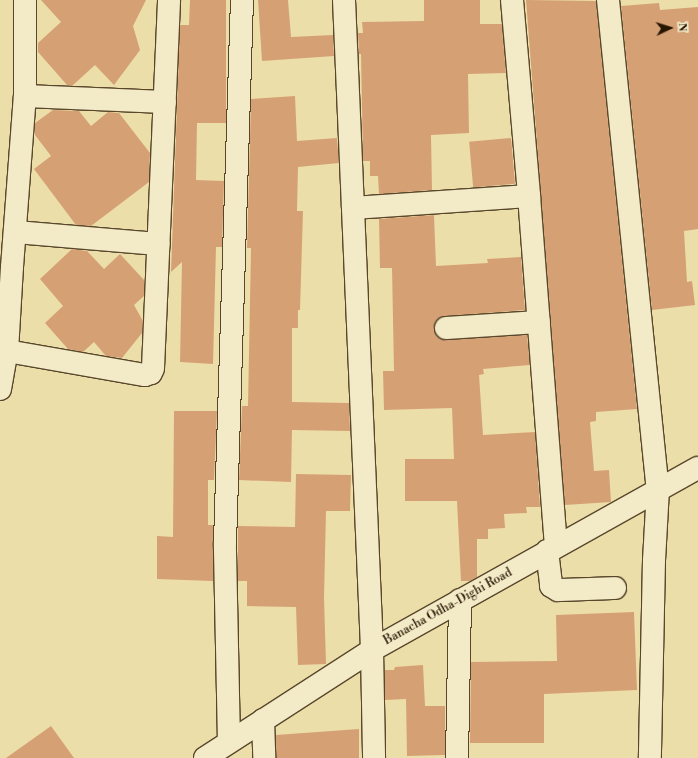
<!DOCTYPE html>
<style>
body{margin:0}
#map{position:relative;width:698px;height:758px;overflow:hidden;background:#ecdea9;font-family:"Libre Bodoni",serif}
div>[style]{position:absolute}
[style*='--x']{left:calc(var(--x)*1px);top:calc(var(--y)*1px);width:calc(var(--w)*1px);rotate:calc(var(--a)*1deg)}
.building>*{inset:0;background:#d6a075;transform-origin:0 0}
.roads{filter:drop-shadow(1px 0 #58472b) drop-shadow(-1px 0 #58472b) drop-shadow(0 1px #58472b) drop-shadow(0 -1px #58472b)}
.minor>*{height:22px;margin:-11px;padding:0 11px;transform-origin:11px;border-radius:11px;background:#f3eac7}
span{translate:-50% -50%;white-space:nowrap;text-align:center;line-height:1.15;-webkit-text-stroke:4px #f3eac7;paint-order:stroke}
.street-label{font-size:12px;color:#261501}
.north{position:absolute;left:650px;top:8px;width:40px;height:40px;-webkit-text-stroke:3px #f3eac7;paint-order:stroke;rotate:86deg;font-size:11px;font-weight:700;line-height:16px;text-align:center;color:#261501}
.north::after{content:'';display:block;margin:auto;width:14px;height:18px;background:#261501;clip-path:polygon(50% 0,100% 100%,50% 72%,0 100%)}
</style>
<div id="map">
<div class="building">
<div style="clip-path:polygon(41px 0,146px 0,133px 26px,140px 50px,114px 85px,95px 65px,72px 86px,67px 85px,38px 52px,38px 43px,61px 22px)"></div>
<div style="clip-path:polygon(190px 0,226px 0,226px 123px,197px 123px,196px 180px,224px 181px,222px 247px,216px 247px,213px 364px,180px 362px,182px 262px,171px 272px,180px 25px,189px 25px)"></div>
<div style="clip-path:polygon(258px 0,288px 0,291px 37px,333px 35px,334px 56px,262px 61px)"></div>
<div style="clip-path:polygon(424px 0,480px 0,480px 24px,502px 24px,506px 73px,468px 74px,469px 133px,431px 135px,432px 190px,379px 194px,378px 176px,370px 176px,370px 161px,363px 161px,361px 54px,359px 54px,358px 33px,363px 33px,362px 22px,424px 21px)"></div>
<div style="clip-path:polygon(526px 0,596px 1px,637px 409px,596px 412px,596px 421px,590px 422px,594px 471px,609px 470px,611px 502px,565px 505px)"></div>
<div style="clip-path:polygon(659px 3px,660px 10px,698px 7px,698px 229px,684px 231px,687px 282px,692px 281px,695px 305px,652px 310px,621px 6px)"></div>
<div style="clip-path:polygon(295px 96px,297px 141px,337px 138px,339px 163px,298px 167px,297px 211px,303px 211px,300px 310px,298px 310px,298px 328px,292px 328px,292px 402px,349px 403px,350px 431px,292px 430px,291px 482px,239px 480px,242px 406px,248px 406px,251px 248px,247px 248px,251px 99px)"></div>
<div style="clip-path:polygon(53px 110px,79px 111px,91px 126px,108px 112px,119px 113px,150px 153px,149px 182px,91px 226px,76px 225px,34px 169px,51px 156px,35px 135px,35px 123px)"></div>
<div style="left:511px;top:138px;width:46px;height:42px;rotate:85deg"></div>
<div style="clip-path:polygon(434px 215px,436px 266px,488px 263px,487px 259px,521px 257px,525px 310px,445px 316px,439px 318px,435px 322px,434px 328px,436px 335px,440px 339px,446px 340px,527px 335px,530px 365px,483px 369px,484px 374px,479px 375px,483px 435px,535px 432px,540px 507px,526px 507px,527px 513px,504px 514px,505px 528px,488px 529px,488px 539px,477px 539px,477px 577px,470px 581px,461px 581px,457px 501px,405px 501px,405px 459px,454px 459px,452px 408px,384px 410px,383px 371px,394px 371px,392px 268px,380px 268px,379px 219px)"></div>
<div style="clip-path:polygon(72px 249px,87px 251px,104px 269px,120px 254px,144px 280px,144px 296px,134px 305px,143px 321px,142px 333px,122px 358px,106px 356px,94px 342px,83px 352px,68px 349px,45px 323px,63px 306px,40px 279px)"></div>
<div style="clip-path:polygon(174px 411px,217px 411px,214px 480px,208px 480px,208px 525px,213px 525px,213px 581px,157px 579px,157px 536px,173px 537px)"></div>
<div style="clip-path:polygon(296px 474px,351px 475px,350px 511px,326px 511px,324px 598px,326px 664px,298px 665px,296px 607px,247px 606px,247px 581px,238px 581px,238px 526px,295px 527px)"></div>
<div style="clip-path:polygon(634px 612px,637px 690px,544px 694px,544px 743px,470px 743px,471px 662px,557px 661px,556px 615px)"></div>
<div style="clip-path:polygon(423px 665px,425px 706px,445px 706px,445px 755px,407px 756px,406px 699px,385px 700px,385px 670px,394px 670px,395px 667px)"></div>
<div style="clip-path:polygon(51px 726px,74px 758px,6px 758px)"></div>
<div style="clip-path:polygon(359px 729px,359px 758px,276px 758px,276px 735px)"></div>
</div>
<div class="roads">
<div class="minor">
<div style="--x:344;--y:0;--w:651;--a:87.53"></div>
<div style="--x:372;--y:650;--w:108;--a:88.9"></div>
<div style="--x:512;--y:0;--w:197;--a:85"></div>
<div style="--x:529;--y:196;--w:351;--a:85.6"></div>
<div style="--x:608;--y:0;--w:492;--a:84.2"></div>
<div style="--x:658;--y:489;--w:71;--a:93.2"></div>
<div style="--x:654;--y:560;--w:198;--a:91.2"></div>
<div style="--x:25;--y:96;--w:140;--a:2.5"></div>
<div style="--x:353;--y:208;--w:176;--a:-3.9"></div>
<div style="--x:15;--y:232;--w:144;--a:4.8"></div>
<div style="--x:446;--y:328;--w:93;--a:-3.7"></div>
<div style="--x:7;--y:351;--w:140;--a:9.9"></div>
<div style="--x:145;--y:375;--w:6;--a:-18"></div>
<div style="--x:151;--y:373;--w:5;--a:-68"></div>
<div style="--x:153;--y:368;--w:368;--a:-87.5"></div>
<div style="--x:0;--y:389;--w:39;--a:-80"></div>
<div style="--x:7;--y:351;--w:84;--a:-86.6"></div>
<div style="--x:12;--y:267;--w:171;--a:-85.7"></div>
<div style="--x:25;--y:96;--w:96;--a:-90"></div>
<div style="--x:547;--y:551;--w:35;--a:83"></div>
<div style="--x:551;--y:586;--w:8;--a:30"></div>
<div style="--x:558;--y:590;--w:57;--a:-2"></div>
<div style="--x:263;--y:720;--w:38;--a:88"></div>
<div style="--x:229;--y:742;--w:199;--a:-91.2"></div>
<div style="--x:225;--y:543;--w:543;--a:-88.21"></div>
<div style="--x:205;--y:758;--w:199;--a:-32.9"></div>
<div style="--x:372;--y:650;--w:373;--a:-29.2"></div>
<div style="--x:457;--y:758;--w:158;--a:-88.9"></div>
</div>
</div>
<div class="street-label">
<span style="left:448px;top:607px;rotate:-29deg">Banacha Odha-Dighi Road</span>
</div>
<div class="north">N</div>
</div>
